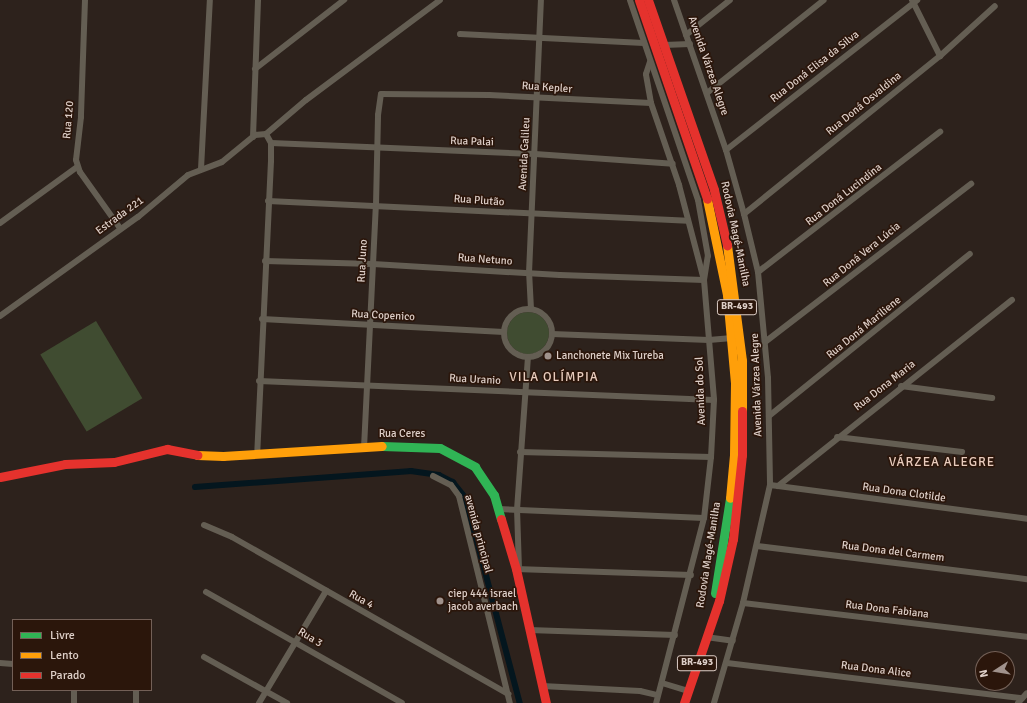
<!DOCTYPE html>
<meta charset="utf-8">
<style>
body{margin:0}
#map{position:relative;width:1027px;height:703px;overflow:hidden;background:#2d221c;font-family:Signika,sans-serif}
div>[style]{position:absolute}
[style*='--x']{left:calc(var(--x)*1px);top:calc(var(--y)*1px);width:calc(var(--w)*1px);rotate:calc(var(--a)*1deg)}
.green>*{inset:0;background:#404c31;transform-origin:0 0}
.round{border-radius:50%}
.canal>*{height:5.5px;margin:-2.75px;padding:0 2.75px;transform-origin:2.75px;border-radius:2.75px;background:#04161e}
.street>*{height:6px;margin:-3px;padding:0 3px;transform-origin:3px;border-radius:3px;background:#645e53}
.street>.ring{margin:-3px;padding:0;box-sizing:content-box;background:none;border:6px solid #645e53;border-radius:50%}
.fast>*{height:9px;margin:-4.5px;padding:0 4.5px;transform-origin:4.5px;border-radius:4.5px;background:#30b455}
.slow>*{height:9px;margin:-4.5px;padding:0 4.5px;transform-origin:4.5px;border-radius:4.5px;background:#ff9f0a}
.jam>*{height:9px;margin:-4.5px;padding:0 4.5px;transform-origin:4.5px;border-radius:4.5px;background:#e5322d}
.dots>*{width:11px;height:11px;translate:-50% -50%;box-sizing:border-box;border:2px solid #2b160b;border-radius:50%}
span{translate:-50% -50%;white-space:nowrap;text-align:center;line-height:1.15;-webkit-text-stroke:3.5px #2b160b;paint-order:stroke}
.shield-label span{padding:1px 3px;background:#2b160b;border:1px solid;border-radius:3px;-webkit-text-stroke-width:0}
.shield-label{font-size:10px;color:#decfc8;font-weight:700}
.street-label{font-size:11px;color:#decfc8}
.poi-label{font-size:11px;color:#decfc8}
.left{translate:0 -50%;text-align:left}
.quarter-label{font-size:13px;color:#e9ccbd;letter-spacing:1px}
.legend{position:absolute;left:12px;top:619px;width:140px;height:72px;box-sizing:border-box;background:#2b160b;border:1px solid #736057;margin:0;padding:5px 7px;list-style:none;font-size:12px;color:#decfc8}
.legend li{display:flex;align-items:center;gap:8px;height:20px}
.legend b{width:20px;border:1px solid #736057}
.north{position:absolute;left:975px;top:651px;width:40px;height:40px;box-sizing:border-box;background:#2b160b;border:1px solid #736057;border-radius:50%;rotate:258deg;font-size:11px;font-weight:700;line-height:16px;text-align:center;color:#decfc8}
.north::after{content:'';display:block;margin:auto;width:14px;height:18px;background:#a0928c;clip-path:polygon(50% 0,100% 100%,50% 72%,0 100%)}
</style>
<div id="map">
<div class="green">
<div class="round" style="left:507px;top:312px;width:42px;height:42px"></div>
<div style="left:96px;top:321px;width:90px;height:65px;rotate:59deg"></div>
</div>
<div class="canal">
<div style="--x:195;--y:487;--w:217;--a:-4.2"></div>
<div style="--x:411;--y:471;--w:28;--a:8"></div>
<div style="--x:439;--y:475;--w:16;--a:27"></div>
<div style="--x:453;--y:482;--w:21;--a:51"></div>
<div style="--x:466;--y:498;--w:212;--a:75.2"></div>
</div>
<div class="street">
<div style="--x:85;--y:0;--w:117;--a:92"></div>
<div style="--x:81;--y:117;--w:43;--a:96.6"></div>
<div style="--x:76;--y:160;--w:13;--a:72"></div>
<div style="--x:80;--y:172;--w:69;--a:54.5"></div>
<div style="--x:674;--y:0;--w:159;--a:70.9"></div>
<div style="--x:726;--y:150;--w:66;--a:74.3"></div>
<div style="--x:744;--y:214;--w:60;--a:76.4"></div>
<div style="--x:758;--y:272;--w:106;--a:84.6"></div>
<div style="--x:768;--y:378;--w:107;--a:88.9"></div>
<div style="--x:770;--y:485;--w:121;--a:102.9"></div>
<div style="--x:743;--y:603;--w:104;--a:106.2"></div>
<div style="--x:912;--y:0;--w:63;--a:63.4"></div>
<div style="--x:460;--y:34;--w:184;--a:2.8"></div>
<div style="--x:686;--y:35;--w:56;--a:-38.5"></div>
<div style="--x:664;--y:45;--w:26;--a:-2"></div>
<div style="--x:255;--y:69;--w:113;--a:-37.8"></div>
<div style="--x:707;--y:93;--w:149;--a:-38.5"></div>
<div style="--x:651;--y:103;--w:87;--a:71.1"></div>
<div style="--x:679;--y:185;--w:98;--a:75.3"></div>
<div style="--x:704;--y:280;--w:120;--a:85.2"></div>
<div style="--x:714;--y:400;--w:57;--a:93"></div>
<div style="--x:711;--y:457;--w:61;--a:96.5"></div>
<div style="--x:704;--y:518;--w:191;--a:104.5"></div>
<div style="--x:266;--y:134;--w:52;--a:-40.4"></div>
<div style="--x:306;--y:100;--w:167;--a:-36.7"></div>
<div style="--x:253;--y:137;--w:137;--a:-87.9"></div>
<div style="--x:271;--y:143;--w:264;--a:2.4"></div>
<div style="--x:535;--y:154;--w:138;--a:4.1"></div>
<div style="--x:726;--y:150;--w:243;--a:-38.1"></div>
<div style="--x:201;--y:169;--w:169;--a:-87"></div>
<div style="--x:268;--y:201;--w:420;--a:2.7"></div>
<div style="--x:744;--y:214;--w:252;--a:-38.9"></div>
<div style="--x:940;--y:56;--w:74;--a:-42.3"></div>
<div style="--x:0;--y:223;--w:95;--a:-36"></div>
<div style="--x:265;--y:261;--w:108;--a:1.6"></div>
<div style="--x:373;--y:264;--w:187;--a:3.4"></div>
<div style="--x:560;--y:275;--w:144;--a:2"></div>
<div style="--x:704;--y:280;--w:24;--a:-81"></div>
<div style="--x:708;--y:256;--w:57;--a:-100.1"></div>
<div style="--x:698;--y:200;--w:211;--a:-108.8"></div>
<div style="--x:758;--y:272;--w:230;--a:-37.6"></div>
<div style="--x:531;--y:309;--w:36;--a:-93"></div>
<div style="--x:529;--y:273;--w:273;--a:-87.5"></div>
<div class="ring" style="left:504px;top:309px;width:42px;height:42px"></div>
<div style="--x:0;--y:316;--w:170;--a:-35.7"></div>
<div style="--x:138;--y:217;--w:65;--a:-40"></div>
<div style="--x:188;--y:175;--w:36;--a:-21"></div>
<div style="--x:222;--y:162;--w:43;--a:-39.3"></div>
<div style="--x:255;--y:135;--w:11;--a:-5"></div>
<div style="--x:266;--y:134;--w:10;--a:61"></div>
<div style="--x:271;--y:143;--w:18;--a:90"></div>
<div style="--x:271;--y:161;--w:294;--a:92.7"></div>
<div style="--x:262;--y:319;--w:242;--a:3.1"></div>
<div style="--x:552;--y:334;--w:157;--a:2.2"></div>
<div style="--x:709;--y:340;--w:23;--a:-5"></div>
<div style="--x:765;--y:342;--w:260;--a:-37.5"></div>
<div style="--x:259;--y:381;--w:455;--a:2.4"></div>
<div style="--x:901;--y:386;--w:92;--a:7.5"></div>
<div style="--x:769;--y:416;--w:258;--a:-38.9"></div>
<div style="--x:837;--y:437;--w:126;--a:6.8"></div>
<div style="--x:364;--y:448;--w:243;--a:-87.2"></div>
<div style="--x:376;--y:205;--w:90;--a:-88.7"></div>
<div style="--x:378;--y:115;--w:21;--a:-82"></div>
<div style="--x:381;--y:94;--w:108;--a:0.5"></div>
<div style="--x:489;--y:95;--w:162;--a:2.8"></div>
<div style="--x:651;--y:103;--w:29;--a:-100"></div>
<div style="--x:646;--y:74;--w:13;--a:-72"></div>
<div style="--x:520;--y:452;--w:191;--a:1.5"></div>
<div style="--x:433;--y:476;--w:20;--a:27"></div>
<div style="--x:451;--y:485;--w:14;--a:54"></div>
<div style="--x:459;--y:496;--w:213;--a:76.2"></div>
<div style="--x:770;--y:485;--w:8;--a:7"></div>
<div style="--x:778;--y:486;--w:299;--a:-38.5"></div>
<div style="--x:778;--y:486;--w:251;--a:7.5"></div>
<div style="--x:498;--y:509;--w:206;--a:2.5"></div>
<div style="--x:204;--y:525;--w:30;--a:23"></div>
<div style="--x:232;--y:537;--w:318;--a:29.6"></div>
<div style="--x:757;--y:546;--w:272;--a:7"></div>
<div style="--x:516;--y:569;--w:175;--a:2"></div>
<div style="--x:519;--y:569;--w:59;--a:-91.9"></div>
<div style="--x:517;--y:510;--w:153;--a:-85.9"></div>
<div style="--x:206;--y:592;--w:225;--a:29.5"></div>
<div style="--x:743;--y:603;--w:286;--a:6.8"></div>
<div style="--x:529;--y:630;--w:146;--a:2"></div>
<div style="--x:706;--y:637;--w:27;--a:8"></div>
<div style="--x:204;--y:657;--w:95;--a:29"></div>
<div style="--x:0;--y:663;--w:13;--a:4"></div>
<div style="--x:727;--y:663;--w:297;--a:6.8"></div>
<div style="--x:662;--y:683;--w:27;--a:17"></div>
<div style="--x:542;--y:686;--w:98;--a:2.9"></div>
<div style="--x:640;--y:691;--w:18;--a:13"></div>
<div style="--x:74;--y:703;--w:13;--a:-90"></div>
<div style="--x:136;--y:703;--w:13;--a:-90"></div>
<div style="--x:259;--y:703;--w:131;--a:-59.1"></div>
<div style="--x:1018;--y:703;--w:13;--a:-48"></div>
</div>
<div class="fast">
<div style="--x:382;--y:446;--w:58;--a:2"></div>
<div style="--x:440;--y:448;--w:40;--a:28"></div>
<div style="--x:475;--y:467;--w:34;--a:56"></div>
<div style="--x:494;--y:495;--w:25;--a:74"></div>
<div style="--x:715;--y:593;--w:96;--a:-81"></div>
</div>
<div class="slow">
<div style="--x:707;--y:199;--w:98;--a:78.2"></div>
<div style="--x:727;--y:295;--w:88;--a:84.8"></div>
<div style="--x:735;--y:383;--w:72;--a:90.8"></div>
<div style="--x:734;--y:455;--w:43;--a:95.3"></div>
<div style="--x:727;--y:245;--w:117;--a:82.6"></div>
<div style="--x:742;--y:361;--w:50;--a:90"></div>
<div style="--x:197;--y:455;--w:26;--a:2"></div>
<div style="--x:223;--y:456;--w:159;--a:-3.6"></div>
</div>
<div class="jam">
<div style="--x:639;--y:0;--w:210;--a:71.1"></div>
<div style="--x:648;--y:0;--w:201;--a:70.8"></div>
<div style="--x:714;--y:190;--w:57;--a:76.7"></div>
<div style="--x:0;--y:477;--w:66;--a:-11.3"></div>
<div style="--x:65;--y:464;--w:49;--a:-2.3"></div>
<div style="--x:114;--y:462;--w:55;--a:-13.8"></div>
<div style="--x:167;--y:449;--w:31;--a:11"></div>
<div style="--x:501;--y:519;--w:52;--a:73.3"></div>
<div style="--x:516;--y:569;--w:137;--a:77.4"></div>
<div style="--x:684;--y:703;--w:108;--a:-71.1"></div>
<div style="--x:719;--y:601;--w:64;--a:-77.3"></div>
<div style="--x:733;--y:539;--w:84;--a:-83.9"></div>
<div style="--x:742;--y:455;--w:44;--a:-90"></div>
</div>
<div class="dots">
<div style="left:548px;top:356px;background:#a0928c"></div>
<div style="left:440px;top:601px;background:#a0928c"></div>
</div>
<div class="shield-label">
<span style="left:737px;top:307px">BR-493</span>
<span style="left:697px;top:663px">BR-493</span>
</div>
<div class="street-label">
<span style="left:708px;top:66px;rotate:71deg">Avenida Várzea Alegre</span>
<span style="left:815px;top:67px;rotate:-38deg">Rua Doná Elisa da Silva</span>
<span style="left:547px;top:88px;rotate:4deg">Rua Kepler</span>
<span style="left:864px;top:104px;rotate:-39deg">Rua Doná Osvaldina</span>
<span style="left:69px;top:120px;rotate:-85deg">Rua 120</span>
<span style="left:472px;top:142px;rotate:2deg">Rua Palai</span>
<span style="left:525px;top:154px;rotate:-87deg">Avenida Galileu</span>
<span style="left:844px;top:195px;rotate:-38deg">Rua Doná Lucindína</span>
<span style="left:479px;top:201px;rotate:4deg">Rua Plutão</span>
<span style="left:120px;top:216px;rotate:-36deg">Estrada 221</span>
<span style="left:735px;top:234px;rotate:78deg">Rodovia Magé-Manilha</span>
<span style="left:862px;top:255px;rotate:-39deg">Rua Doná Vera Lúcia</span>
<span style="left:485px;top:260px;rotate:4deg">Rua Netuno</span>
<span style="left:363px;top:261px;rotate:-87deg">Rua Juno</span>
<span style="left:383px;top:316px;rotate:3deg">Rua Copenico</span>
<span style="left:864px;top:328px;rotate:-39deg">Rua Doná Mariliene</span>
<span style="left:475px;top:380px;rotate:3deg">Rua Uranio</span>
<span style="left:757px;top:385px;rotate:-92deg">Avenida Várzea Alegre</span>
<span style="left:885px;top:386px;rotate:-38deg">Rua Dona Maria</span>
<span style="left:701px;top:391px;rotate:-92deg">Avenida do Sol</span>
<span style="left:402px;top:434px">Rua Ceres</span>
<span style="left:904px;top:493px;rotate:8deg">Rua Dona Clotilde</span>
<span style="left:478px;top:534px;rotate:75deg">avenida principal</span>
<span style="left:893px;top:552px;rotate:7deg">Rua Dona del Carmem</span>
<span style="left:709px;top:555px;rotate:-81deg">Rodovia Magé-Manilha</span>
<span style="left:361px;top:600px;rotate:29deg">Rua 4</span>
<span style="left:887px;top:610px;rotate:7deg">Rua Dona Fabiana</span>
<span style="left:310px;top:638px;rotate:31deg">Rua 3</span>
<span style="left:876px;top:670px;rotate:7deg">Rua Dona Alice</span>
</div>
<div class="poi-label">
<span class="left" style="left:556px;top:356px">Lanchonete Mix Tureba</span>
<span class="left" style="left:448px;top:601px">ciep 444 israel<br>jacob averbach</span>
</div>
<div class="quarter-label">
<span style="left:554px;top:377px">VILA OLÍMPIA</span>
<span style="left:942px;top:462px">VÁRZEA ALEGRE</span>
</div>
<ul class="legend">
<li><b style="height:5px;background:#30b455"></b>Livre</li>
<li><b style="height:5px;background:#ff9f0a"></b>Lento</li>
<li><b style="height:5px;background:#e5322d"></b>Parado</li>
</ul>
<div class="north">N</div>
</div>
